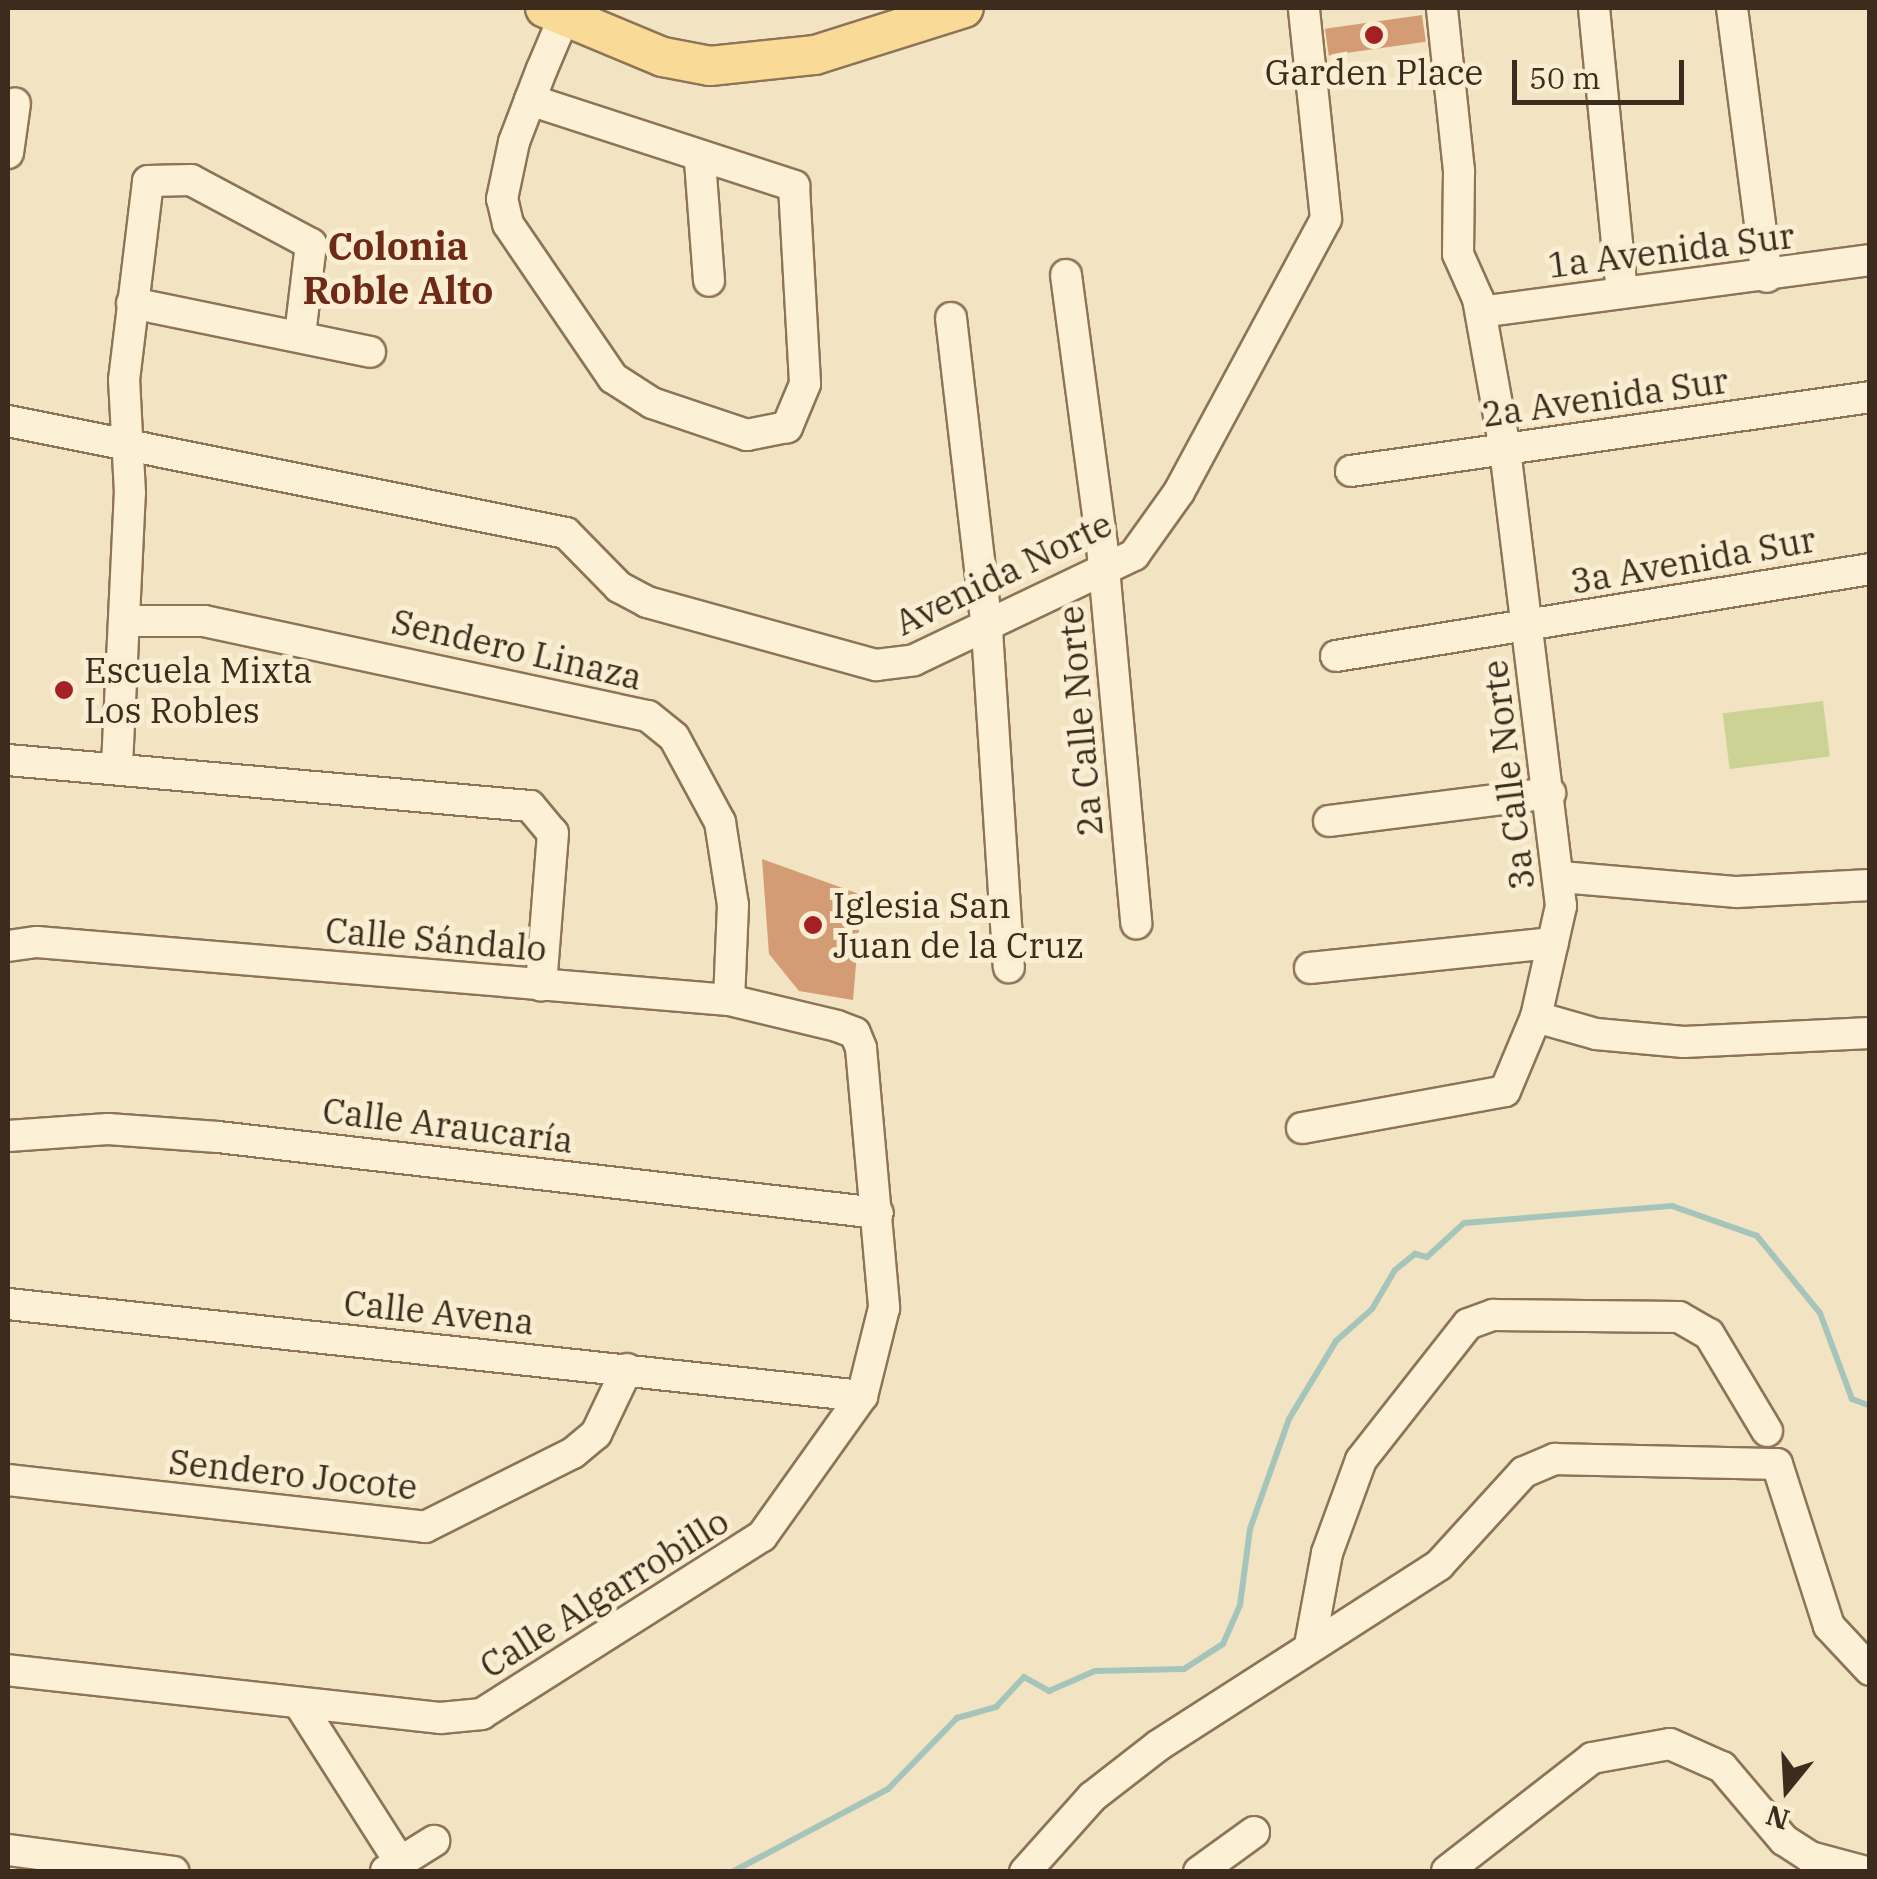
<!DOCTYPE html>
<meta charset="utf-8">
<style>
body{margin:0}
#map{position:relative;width:1877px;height:1879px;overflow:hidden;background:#f2e4c2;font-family:"IBM Plex Serif",serif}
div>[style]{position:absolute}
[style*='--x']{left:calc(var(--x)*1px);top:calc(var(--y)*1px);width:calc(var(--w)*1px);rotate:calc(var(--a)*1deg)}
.green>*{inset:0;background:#cbd294;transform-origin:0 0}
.stream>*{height:6px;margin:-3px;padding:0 3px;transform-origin:3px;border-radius:3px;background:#a5c5bb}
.building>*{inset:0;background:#d49c74;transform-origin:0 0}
.roads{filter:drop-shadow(2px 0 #8e7457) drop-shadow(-2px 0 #8e7457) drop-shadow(0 2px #8e7457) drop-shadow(0 -2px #8e7457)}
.minor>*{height:30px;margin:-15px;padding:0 15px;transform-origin:15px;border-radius:15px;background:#fcf1d6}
.major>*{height:38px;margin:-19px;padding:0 19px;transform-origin:19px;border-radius:19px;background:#f9da96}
.dots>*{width:28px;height:28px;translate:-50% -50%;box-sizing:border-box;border:5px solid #f9eed2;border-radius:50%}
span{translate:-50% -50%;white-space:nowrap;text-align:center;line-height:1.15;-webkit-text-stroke:10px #f9eed2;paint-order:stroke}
.poi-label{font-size:35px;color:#3d2c1d}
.left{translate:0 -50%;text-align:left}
.street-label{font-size:35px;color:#3d2c1d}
.neighbourhood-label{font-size:38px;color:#6e2917;font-weight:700}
.frame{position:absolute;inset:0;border:10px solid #3d2c1d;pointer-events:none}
.north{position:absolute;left:1737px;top:1739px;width:100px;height:100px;-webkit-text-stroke:8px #f9eed2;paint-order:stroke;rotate:198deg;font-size:28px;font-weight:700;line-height:40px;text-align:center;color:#3d2c1d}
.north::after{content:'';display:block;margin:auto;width:35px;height:45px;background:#3d2c1d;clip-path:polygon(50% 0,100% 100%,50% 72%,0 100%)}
.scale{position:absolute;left:1512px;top:60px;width:172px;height:45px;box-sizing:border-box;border:5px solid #3d2c1d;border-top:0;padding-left:12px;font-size:30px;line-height:35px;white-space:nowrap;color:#3d2c1d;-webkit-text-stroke:8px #f9eed2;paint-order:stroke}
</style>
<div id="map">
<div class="green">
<div style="left:1823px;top:701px;width:56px;height:101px;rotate:83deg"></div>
</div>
<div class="stream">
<div style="--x:732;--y:1872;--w:177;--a:-28"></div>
<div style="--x:888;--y:1789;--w:99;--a:-45.8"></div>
<div style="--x:957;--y:1718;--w:41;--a:-15.8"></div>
<div style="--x:996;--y:1707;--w:41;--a:-47"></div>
<div style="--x:1024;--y:1677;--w:29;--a:29"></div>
<div style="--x:1049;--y:1691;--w:50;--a:-23.5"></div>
<div style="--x:1095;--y:1671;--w:89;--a:-1.3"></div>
<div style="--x:1184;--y:1669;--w:46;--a:-32.7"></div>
<div style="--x:1223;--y:1644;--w:43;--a:-66.4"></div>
<div style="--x:1240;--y:1605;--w:77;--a:-82.5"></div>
<div style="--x:1250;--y:1529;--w:117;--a:-70.5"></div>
<div style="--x:1289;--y:1419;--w:91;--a:-58.9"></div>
<div style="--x:1336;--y:1341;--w:48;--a:-41.6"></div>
<div style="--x:1372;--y:1309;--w:45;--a:-59.5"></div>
<div style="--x:1395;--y:1270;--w:26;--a:-39"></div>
<div style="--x:1415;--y:1254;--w:12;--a:14"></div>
<div style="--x:1427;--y:1257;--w:50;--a:-42.6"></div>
<div style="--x:1464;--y:1223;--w:209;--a:-4.7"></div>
<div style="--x:1672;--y:1206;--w:90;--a:19.4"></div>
<div style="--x:1757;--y:1236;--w:99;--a:50.7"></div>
<div style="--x:1820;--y:1313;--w:92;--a:69.6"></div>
<div style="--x:1852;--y:1399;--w:19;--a:21"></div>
</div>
<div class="building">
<div style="left:1422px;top:15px;width:27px;height:98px;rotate:82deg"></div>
<div style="clip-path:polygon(762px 859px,862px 895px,853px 1000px,799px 991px,769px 954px)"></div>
</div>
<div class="roads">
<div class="minor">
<div style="--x:1594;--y:8;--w:286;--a:84.4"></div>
<div style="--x:1732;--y:8;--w:271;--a:82.6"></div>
<div style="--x:530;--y:100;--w:278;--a:18"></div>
<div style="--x:794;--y:186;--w:198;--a:86.8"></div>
<div style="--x:805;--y:384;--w:47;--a:112.7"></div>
<div style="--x:787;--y:427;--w:41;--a:168.7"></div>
<div style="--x:747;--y:435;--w:100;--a:-161.4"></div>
<div style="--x:652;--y:403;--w:46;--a:-147.3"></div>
<div style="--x:613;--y:378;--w:186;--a:-124.3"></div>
<div style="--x:508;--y:224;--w:26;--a:-103"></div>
<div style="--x:502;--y:199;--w:58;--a:-78.1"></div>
<div style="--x:514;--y:142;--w:45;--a:-69.1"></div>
<div style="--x:530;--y:100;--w:33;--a:-69"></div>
<div style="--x:542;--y:69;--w:56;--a:-67.1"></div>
<div style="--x:8;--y:153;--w:50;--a:-82"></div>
<div style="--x:700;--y:161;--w:120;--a:85.7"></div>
<div style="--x:1066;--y:275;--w:273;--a:82.4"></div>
<div style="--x:1102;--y:546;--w:379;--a:84.8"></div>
<div style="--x:132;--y:303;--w:243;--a:11.6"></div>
<div style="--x:1481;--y:312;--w:392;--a:-7.6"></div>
<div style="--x:951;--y:318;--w:314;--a:83.4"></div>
<div style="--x:987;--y:630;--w:338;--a:86.3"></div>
<div style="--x:8;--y:421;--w:569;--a:11.35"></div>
<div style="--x:566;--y:533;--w:76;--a:45.5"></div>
<div style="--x:619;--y:587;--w:32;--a:28"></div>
<div style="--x:647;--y:602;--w:238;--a:15.4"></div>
<div style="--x:876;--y:665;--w:38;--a:-7"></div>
<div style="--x:914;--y:660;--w:244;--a:-25.5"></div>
<div style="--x:1134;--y:555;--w:77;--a:-54.5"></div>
<div style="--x:1179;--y:492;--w:310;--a:-61.7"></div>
<div style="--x:1326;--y:219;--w:212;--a:-96"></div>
<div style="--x:1351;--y:471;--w:524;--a:-8.11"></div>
<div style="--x:124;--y:621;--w:80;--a:0"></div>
<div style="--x:204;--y:621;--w:454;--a:12.1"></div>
<div style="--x:648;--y:716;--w:33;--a:39"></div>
<div style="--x:674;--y:737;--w:97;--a:61.6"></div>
<div style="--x:720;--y:822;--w:84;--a:81.1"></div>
<div style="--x:733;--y:905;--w:95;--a:92.4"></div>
<div style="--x:1336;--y:656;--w:541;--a:-9.25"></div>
<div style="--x:8;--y:760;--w:524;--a:5.04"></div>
<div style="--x:530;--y:806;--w:35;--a:50"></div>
<div style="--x:553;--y:833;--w:153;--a:94.5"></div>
<div style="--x:117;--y:766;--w:273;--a:-87.3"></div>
<div style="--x:130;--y:493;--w:113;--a:-93"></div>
<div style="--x:124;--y:380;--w:200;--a:-83.1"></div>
<div style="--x:148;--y:181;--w:43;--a:-1.3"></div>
<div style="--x:191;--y:180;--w:136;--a:28.1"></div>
<div style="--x:311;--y:244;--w:92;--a:96.9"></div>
<div style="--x:1329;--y:821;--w:223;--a:-7.2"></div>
<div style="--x:1561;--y:877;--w:177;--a:4.9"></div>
<div style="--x:1737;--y:892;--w:133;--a:-3"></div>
<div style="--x:8;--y:946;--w:29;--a:-8"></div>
<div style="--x:37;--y:942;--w:694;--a:4.79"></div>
<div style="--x:729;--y:1000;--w:111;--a:13.5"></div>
<div style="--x:837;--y:1026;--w:19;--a:21"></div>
<div style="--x:855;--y:1033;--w:16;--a:68"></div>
<div style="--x:861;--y:1048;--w:261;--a:84.9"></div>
<div style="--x:884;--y:1308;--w:91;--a:104"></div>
<div style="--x:862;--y:1396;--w:172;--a:125.5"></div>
<div style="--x:762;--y:1536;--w:332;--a:147.6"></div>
<div style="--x:482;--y:1714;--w:42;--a:174.6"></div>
<div style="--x:440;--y:1718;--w:435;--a:-173.7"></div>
<div style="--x:1310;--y:968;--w:244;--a:-5.9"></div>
<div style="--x:1536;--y:1017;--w:62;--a:15.8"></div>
<div style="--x:1596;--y:1034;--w:88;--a:5.2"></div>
<div style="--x:1684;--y:1042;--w:186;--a:-2.8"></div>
<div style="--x:1302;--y:1128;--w:206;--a:-10.3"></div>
<div style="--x:1505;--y:1091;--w:80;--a:-67.3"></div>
<div style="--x:1536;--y:1017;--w:114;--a:-77.3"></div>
<div style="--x:1561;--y:906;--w:460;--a:-97"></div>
<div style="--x:1505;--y:449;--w:152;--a:-100.2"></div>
<div style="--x:1478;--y:299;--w:49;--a:-114"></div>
<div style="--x:1458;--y:254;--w:83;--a:-89.3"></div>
<div style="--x:1459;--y:171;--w:164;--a:-96"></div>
<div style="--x:8;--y:1136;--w:100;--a:-4"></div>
<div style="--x:108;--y:1129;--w:110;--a:4.2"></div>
<div style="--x:218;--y:1137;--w:664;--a:6.57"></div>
<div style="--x:8;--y:1304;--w:859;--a:6.15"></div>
<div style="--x:8;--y:1480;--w:420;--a:6.4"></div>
<div style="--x:425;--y:1527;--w:165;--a:-26.6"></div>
<div style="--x:573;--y:1453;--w:30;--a:-40"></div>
<div style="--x:596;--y:1434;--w:72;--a:-64.5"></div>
<div style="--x:1310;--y:1645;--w:94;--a:-79.5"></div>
<div style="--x:1327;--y:1553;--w:99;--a:-69.9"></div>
<div style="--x:1361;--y:1460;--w:173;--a:-51.8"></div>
<div style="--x:1468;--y:1324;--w:27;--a:-20"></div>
<div style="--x:1493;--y:1315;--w:186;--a:0.6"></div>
<div style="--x:1679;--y:1317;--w:34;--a:30"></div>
<div style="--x:1709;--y:1334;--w:113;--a:59.1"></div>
<div style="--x:300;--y:1705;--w:186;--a:57.5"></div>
<div style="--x:8;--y:1850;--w:167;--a:7.5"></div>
<div style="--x:386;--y:1871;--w:57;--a:-32"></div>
<div style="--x:1447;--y:1871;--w:184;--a:-37.9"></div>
<div style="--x:1592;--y:1758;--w:79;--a:-10.2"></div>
<div style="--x:1670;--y:1744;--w:57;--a:23.9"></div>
<div style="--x:1722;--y:1767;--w:96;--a:49.7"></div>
<div style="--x:1784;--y:1840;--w:31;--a:33"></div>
<div style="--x:1810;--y:1857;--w:58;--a:15"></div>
<div style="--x:1025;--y:1872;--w:101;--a:-48.2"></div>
<div style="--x:1092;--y:1797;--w:85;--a:-37.8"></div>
<div style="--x:1159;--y:1745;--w:333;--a:-32.7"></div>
<div style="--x:1439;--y:1565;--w:126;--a:-47.6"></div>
<div style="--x:1524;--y:1472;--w:34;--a:-23"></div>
<div style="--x:1555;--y:1459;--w:222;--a:1.3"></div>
<div style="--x:1777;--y:1464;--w:170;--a:72.2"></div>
<div style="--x:1829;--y:1626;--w:60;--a:47"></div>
<div style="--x:1199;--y:1872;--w:68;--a:-36"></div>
</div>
<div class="major">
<div style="--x:545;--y:8;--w:128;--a:22.6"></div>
<div style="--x:663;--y:57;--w:48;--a:10.8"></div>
<div style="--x:710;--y:66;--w:106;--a:-6"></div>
<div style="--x:815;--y:55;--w:156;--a:-17.5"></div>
</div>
</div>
<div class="dots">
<div style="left:1374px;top:35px;background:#a42022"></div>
<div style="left:64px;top:690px;background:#a42022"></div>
<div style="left:813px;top:925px;background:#a42022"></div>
</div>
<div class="poi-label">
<span style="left:1374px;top:72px">Garden Place</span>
<span class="left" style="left:84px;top:690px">Escuela Mixta<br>Los Robles</span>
<span class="left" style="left:833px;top:925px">Iglesia San<br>Juan de la Cruz</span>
</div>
<div class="street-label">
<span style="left:1671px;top:250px;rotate:-7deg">1a Avenida Sur</span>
<span style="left:1605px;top:397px;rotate:-8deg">2a Avenida Sur</span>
<span style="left:1693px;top:560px;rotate:-10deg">3a Avenida Sur</span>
<span style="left:1003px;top:573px;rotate:-26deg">Avenida Norte</span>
<span style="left:517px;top:649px;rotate:13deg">Sendero Linaza</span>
<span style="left:1080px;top:721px;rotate:-95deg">2a Calle Norte</span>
<span style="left:1508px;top:775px;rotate:-97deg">3a Calle Norte</span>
<span style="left:436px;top:939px;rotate:5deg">Calle Sándalo</span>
<span style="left:448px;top:1125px;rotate:7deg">Calle Araucaría</span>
<span style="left:439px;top:1312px;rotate:6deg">Calle Avena</span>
<span style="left:293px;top:1474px;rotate:6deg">Sendero Jocote</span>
<span style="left:604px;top:1593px;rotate:-32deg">Calle Algarrobillo</span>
</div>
<div class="neighbourhood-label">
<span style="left:398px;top:268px">Colonia<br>Roble Alto</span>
</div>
<div class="frame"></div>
<div class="north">N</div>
<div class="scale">50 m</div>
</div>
